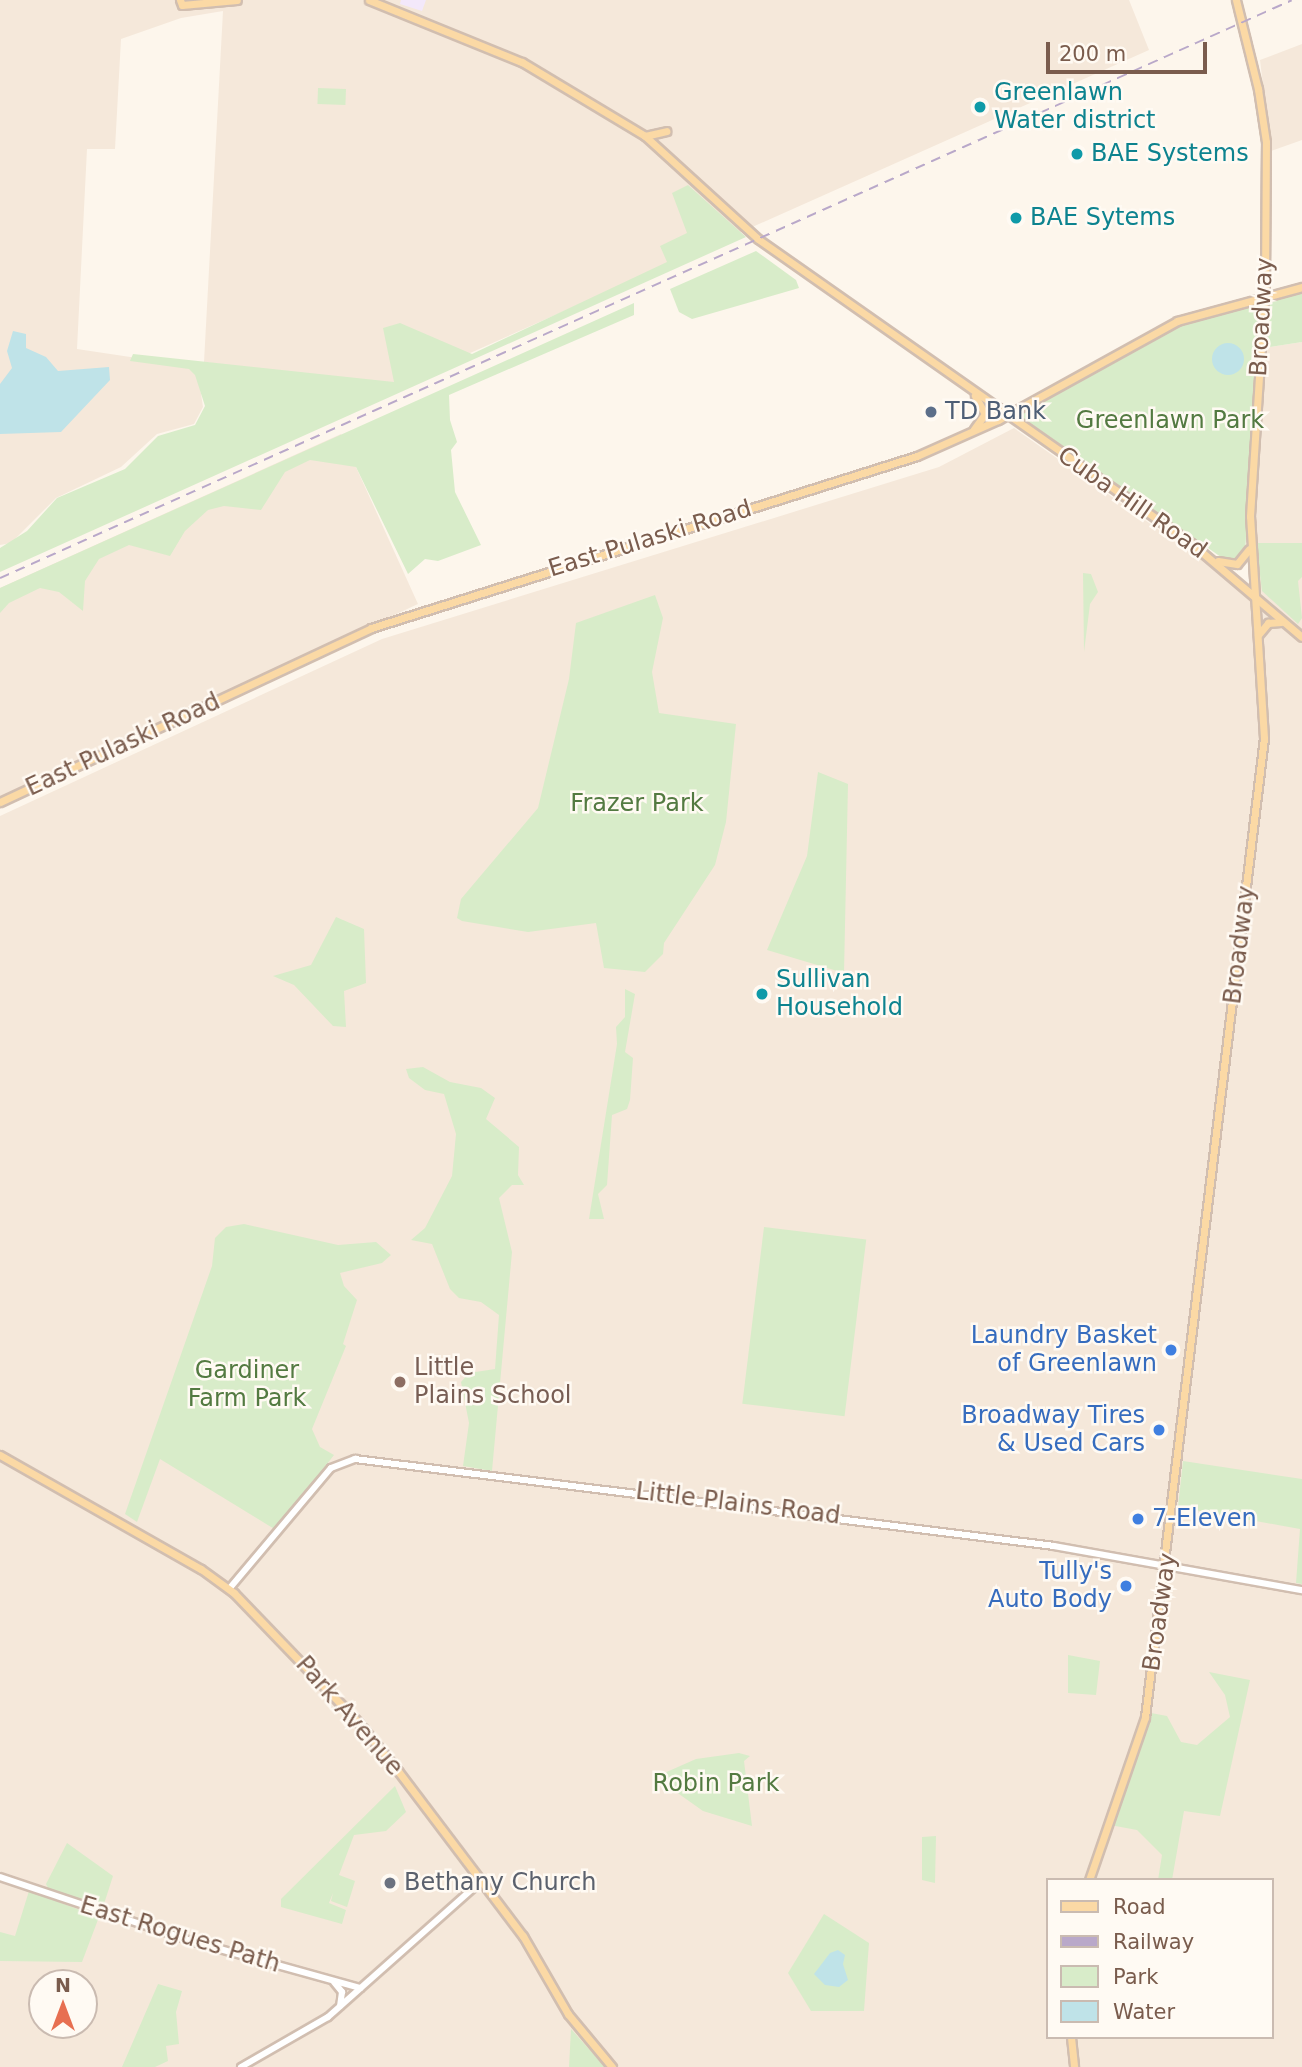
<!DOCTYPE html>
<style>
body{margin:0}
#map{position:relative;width:1302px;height:2067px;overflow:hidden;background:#fdf6ec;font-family:"DejaVu Sans",sans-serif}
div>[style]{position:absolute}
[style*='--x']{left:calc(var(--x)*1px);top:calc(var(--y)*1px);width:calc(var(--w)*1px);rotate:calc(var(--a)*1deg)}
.residential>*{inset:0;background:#f5e8da}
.education>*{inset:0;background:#f3e8fa}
.green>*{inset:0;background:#d8ecc9;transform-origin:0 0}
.water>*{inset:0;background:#bfe3e8}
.round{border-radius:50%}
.roads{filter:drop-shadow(2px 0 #d1beb0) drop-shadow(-2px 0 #d1beb0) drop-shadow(0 2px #d1beb0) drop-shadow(0 -2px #d1beb0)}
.minor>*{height:6px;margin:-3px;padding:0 3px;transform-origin:3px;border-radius:3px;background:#fff}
.major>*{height:7px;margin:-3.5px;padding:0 3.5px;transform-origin:3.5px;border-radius:3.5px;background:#fbd9a5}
.rail>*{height:2px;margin-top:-1px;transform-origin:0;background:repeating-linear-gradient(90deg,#b9a8c9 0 10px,transparent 0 17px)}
.dots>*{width:19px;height:19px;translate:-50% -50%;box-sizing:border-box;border:4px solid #fffaf3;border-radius:50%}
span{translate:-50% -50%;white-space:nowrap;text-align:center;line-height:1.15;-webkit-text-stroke:5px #fffaf3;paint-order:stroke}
.culture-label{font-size:24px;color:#0d838f}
.left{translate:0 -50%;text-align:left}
.street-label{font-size:24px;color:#7a5c4d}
.service-label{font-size:24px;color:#4e5e75}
.park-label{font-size:24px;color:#537a41}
.shop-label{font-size:24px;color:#366cbe}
.right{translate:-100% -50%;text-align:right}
.education-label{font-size:24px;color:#785e54}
.worship-label{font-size:24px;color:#5b616d}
.legend{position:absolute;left:1046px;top:1878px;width:228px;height:161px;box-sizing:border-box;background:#fffaf3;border:2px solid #cabbb1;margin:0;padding:9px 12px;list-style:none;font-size:21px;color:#7a5c4d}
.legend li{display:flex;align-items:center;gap:14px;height:35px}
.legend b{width:35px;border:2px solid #cabbb1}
.north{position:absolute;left:28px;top:1969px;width:70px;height:70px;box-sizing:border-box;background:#fffaf3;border:2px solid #cabbb1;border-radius:50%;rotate:0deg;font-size:19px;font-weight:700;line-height:28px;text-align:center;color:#7a5c4d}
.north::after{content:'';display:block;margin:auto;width:24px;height:32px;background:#e76f51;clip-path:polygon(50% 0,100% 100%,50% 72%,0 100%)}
.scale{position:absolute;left:1046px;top:42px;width:161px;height:32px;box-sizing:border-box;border:4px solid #7a5c4d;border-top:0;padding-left:9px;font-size:21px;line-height:24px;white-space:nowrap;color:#7a5c4d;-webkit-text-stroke:5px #fffaf3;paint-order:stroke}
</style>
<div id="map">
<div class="residential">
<div style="clip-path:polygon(0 0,1129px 0,1149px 50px,394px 387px,204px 362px,223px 11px,181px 18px,121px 39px,115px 149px,87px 149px,77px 349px,197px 367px,203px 407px,194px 424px,157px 434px,121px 467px,56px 498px,11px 543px,0 545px)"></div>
<div style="clip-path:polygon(1302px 44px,1302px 140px,1271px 151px,1260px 60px)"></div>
<div style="clip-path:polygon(evenodd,1302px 342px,1302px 2067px,0 2067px,0 816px,382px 639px,939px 467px,1014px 428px,1253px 596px,1263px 348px,1302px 342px,1048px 1880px,1272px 1880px,1272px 2037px,1048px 2037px,1048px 1880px,1302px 342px,42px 1983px,84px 1983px,84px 2025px,42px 2025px,42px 1983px)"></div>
<div style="clip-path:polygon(341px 434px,418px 604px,0 798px,0 588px)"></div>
</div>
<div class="education">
<div style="clip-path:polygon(401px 0,426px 0,422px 11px,400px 4px)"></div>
</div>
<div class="green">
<div style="left:318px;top:88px;width:28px;height:16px;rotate:2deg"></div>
<div style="clip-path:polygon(688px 185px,746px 237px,0 572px,0 548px,27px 531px,57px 498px,125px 469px,158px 436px,195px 425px,205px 406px,195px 375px,189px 369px,130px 361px,133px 354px,394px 382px,383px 328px,400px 323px,472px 354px,667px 262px,660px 246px,687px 233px,672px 193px)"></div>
<div style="clip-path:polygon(756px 251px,796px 280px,799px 288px,692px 319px,679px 312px,670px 289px)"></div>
<div style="clip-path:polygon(1302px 289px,1302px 342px,1263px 348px,1266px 308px,1278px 293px)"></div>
<div style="clip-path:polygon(1250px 301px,1259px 307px,1245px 554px,1243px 559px,1228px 562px,1017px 414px,1142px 343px,1202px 315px)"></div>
<div style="clip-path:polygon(634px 303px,634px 315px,449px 395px,450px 420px,457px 442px,451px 450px,455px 492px,481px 545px,438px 561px,425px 559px,408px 574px,356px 467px,310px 460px,285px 472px,261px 510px,224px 506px,208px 510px,185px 531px,170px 556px,129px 545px,99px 559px,85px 581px,83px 611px,59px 592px,40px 588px,9px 603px,0 613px,0 588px)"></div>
<div style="clip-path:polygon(1256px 543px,1302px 543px,1302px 577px,1298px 581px,1302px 618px,1298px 624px,1262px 591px)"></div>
<div style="clip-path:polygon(1083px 573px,1091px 574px,1098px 592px,1090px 604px,1084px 652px)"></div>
<div style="clip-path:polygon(655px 595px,663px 618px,652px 672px,659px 713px,736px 724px,726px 822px,715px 865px,664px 943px,663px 954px,645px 972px,604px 968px,596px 923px,528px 932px,462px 921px,457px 918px,461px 899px,538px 808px,569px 679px,576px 623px)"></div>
<div style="clip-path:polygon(818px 772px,848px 784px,844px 973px,767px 950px,807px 856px)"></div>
<div style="clip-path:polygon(336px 917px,364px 929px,366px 983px,344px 991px,346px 1027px,333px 1026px,294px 985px,273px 976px,311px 965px)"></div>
<div style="clip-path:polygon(625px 989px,635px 994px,625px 1052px,633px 1058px,630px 1100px,627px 1109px,612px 1115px,607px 1185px,598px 1194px,604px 1219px,589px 1219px,617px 1044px,616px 1027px,625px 1017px)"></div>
<div style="clip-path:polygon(423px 1067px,450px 1082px,481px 1088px,495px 1098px,486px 1119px,519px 1147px,518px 1175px,524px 1185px,512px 1185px,499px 1198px,512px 1252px,492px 1471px,463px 1466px,469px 1423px,461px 1382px,469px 1373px,495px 1369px,499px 1315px,481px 1302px,459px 1298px,450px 1289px,432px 1244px,411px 1240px,425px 1228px,452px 1176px,456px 1134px,444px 1094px,425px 1090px,409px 1078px,406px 1069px)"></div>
<div style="clip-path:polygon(244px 1224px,338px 1245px,376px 1242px,391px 1255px,382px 1263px,340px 1273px,344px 1286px,357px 1300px,343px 1344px,346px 1346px,312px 1429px,320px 1447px,334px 1455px,276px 1530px,160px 1459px,137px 1522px,125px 1514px,212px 1266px,215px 1238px,226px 1227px)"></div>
<div style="left:764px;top:1227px;width:103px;height:178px;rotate:7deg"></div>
<div style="clip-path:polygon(1183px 1461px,1302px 1479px,1302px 1584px,1296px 1583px,1300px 1529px,1178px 1507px)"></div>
<div style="clip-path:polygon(1068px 1655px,1100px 1661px,1096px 1695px,1068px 1693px)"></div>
<div style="clip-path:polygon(1209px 1672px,1250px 1680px,1220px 1816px,1184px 1811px,1172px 1880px,1158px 1880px,1162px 1855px,1137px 1830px,1110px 1825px,1151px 1713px,1167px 1716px,1181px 1742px,1197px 1745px,1230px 1717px,1225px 1695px)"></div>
<div style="clip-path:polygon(739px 1753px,750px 1756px,744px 1761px,752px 1826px,703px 1811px,679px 1794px,662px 1774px,696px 1759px)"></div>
<div style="clip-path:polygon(395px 1786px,406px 1812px,386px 1831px,354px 1835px,339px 1875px,355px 1881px,347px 1907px,331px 1901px,333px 1893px,329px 1903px,346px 1910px,342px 1924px,281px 1907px,281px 1899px)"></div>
<div style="clip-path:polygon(936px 1836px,935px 1883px,922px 1880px,922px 1837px)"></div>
<div style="clip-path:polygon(67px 1843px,113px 1876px,103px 1907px,48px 1888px,46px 1884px)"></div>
<div style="clip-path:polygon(29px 1891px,99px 1917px,82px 1962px,0 1961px,0 1932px,15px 1936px)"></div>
<div style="clip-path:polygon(824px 1914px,869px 1943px,864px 2011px,811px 2011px,788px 1973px)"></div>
<div style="clip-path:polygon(158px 1984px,182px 1991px,176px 2012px,179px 2044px,166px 2046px,168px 2061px,155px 2067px,122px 2067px)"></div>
<div style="clip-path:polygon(571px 2029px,605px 2067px,569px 2067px)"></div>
</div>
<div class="water">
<div style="clip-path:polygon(13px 331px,26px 334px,26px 348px,46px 357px,58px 371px,109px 367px,110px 380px,61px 432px,0 434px,0 384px,12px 368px,7px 351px)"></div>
<div class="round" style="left:1212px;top:343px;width:32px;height:32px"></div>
<div style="clip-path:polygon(838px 1950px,845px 1955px,843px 1964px,848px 1980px,839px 1987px,825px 1985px,814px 1974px,830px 1953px)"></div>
</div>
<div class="roads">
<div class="minor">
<div style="--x:229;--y:1589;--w:158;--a:-49.9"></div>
<div style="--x:331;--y:1468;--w:26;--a:-21"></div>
<div style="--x:355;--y:1459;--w:704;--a:7.09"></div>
<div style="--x:1054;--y:1546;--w:252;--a:10.1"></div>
<div style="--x:0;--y:1877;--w:201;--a:18.5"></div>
<div style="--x:191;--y:1941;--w:176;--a:15.5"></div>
<div style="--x:334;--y:1982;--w:13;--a:51"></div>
<div style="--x:342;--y:1992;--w:14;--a:98"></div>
<div style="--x:241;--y:2067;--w:100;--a:-29.9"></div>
<div style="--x:328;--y:2017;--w:203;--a:-41.6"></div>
</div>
<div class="major">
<div style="--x:180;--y:0;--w:5;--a:68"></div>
<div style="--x:182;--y:5;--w:55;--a:-5.2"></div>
<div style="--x:369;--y:0;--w:165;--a:22.1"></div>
<div style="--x:522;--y:62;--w:144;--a:31"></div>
<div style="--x:645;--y:136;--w:153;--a:42.3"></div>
<div style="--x:758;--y:239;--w:529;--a:35.07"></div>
<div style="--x:1191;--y:543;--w:145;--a:40.3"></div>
<div style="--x:645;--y:136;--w:22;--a:-13"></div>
<div style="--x:974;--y:429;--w:19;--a:-54"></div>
<div style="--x:985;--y:414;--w:21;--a:-119"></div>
<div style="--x:1218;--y:561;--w:19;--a:9"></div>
<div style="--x:1237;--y:564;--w:19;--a:-51"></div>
<div style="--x:1258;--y:635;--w:16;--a:-50"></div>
<div style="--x:1268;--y:623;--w:13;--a:-4"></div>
<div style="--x:0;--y:802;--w:410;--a:-25.1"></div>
<div style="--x:371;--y:628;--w:572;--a:-17.49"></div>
<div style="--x:917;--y:456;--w:89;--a:-24"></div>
<div style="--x:998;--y:420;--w:205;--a:-28.9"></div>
<div style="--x:1177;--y:321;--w:130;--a:-15.2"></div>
<div style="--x:0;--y:1455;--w:231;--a:29.6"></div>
<div style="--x:201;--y:1569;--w:41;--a:36"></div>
<div style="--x:234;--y:1593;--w:180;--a:46.1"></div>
<div style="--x:359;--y:1723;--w:62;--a:50.9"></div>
<div style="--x:398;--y:1771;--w:207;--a:52.9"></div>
<div style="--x:523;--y:1936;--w:90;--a:60"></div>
<div style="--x:568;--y:2014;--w:69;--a:50.3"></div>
<div style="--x:1089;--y:1880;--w:172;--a:-71"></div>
<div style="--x:1145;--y:1717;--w:986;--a:-83.07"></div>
<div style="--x:1264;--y:738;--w:222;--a:-93.6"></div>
<div style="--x:1250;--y:516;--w:234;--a:-86.3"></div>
<div style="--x:1265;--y:282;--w:140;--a:-89.6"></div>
<div style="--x:1266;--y:142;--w:54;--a:-98.6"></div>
<div style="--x:1258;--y:89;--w:92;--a:-103.9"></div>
<div style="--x:1071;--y:2037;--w:30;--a:84"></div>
</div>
</div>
<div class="rail">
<div style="--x:0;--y:578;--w:1415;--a:-24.1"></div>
</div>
<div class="dots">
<div style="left:980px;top:107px;background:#0f9aa8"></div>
<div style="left:1077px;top:154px;background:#0f9aa8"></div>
<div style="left:1016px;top:218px;background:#0f9aa8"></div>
<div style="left:931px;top:412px;background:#5c6f8a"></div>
<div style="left:762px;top:994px;background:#0f9aa8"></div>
<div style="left:1171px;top:1350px;background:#3f7fe0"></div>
<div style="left:400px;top:1382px;background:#8d6e63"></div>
<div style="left:1159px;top:1430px;background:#3f7fe0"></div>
<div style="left:1138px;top:1519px;background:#3f7fe0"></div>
<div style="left:1126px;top:1586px;background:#3f7fe0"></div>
<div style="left:390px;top:1883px;background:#6b7280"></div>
</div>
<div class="culture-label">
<span class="left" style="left:994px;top:107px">Greenlawn<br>Water district</span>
<span class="left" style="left:1091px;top:154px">BAE Systems</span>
<span class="left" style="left:1030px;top:218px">BAE Sytems</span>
<span class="left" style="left:776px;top:994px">Sullivan<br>Household</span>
</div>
<div class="street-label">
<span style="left:1262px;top:317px;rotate:-87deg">Broadway</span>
<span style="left:1132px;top:503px;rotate:35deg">Cuba Hill Road</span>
<span style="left:650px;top:539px;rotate:-17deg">East Pulaski Road</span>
<span style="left:123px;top:745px;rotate:-25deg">East Pulaski Road</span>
<span style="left:1240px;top:945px;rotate:-83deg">Broadway</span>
<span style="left:738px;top:1504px;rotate:7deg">Little Plains Road</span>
<span style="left:1160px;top:1612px;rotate:-82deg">Broadway</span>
<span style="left:349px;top:1716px;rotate:49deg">Park Avenue</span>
<span style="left:180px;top:1935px;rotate:17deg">East Rogues Path</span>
</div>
<div class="service-label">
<span class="left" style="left:945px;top:412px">TD Bank</span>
</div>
<div class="park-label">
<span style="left:1170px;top:421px">Greenlawn Park</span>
<span style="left:637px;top:804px">Frazer Park</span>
<span style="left:247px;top:1385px">Gardiner<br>Farm Park</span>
<span style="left:716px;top:1784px">Robin Park</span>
</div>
<div class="shop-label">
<span class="right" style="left:1157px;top:1350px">Laundry Basket<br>of Greenlawn</span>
<span class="right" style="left:1145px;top:1430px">Broadway Tires<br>&amp; Used Cars</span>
<span class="left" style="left:1152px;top:1519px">7-Eleven</span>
<span class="right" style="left:1112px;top:1586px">Tully's<br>Auto Body</span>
</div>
<div class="education-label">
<span class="left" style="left:414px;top:1382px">Little<br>Plains School</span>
</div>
<div class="worship-label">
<span class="left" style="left:404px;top:1883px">Bethany Church</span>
</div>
<ul class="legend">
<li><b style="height:9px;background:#fbd9a5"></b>Road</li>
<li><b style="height:9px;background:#b9a8c9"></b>Railway</li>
<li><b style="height:19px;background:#d8ecc9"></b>Park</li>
<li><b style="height:19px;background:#bfe3e8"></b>Water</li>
</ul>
<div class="north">N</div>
<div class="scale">200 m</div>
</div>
